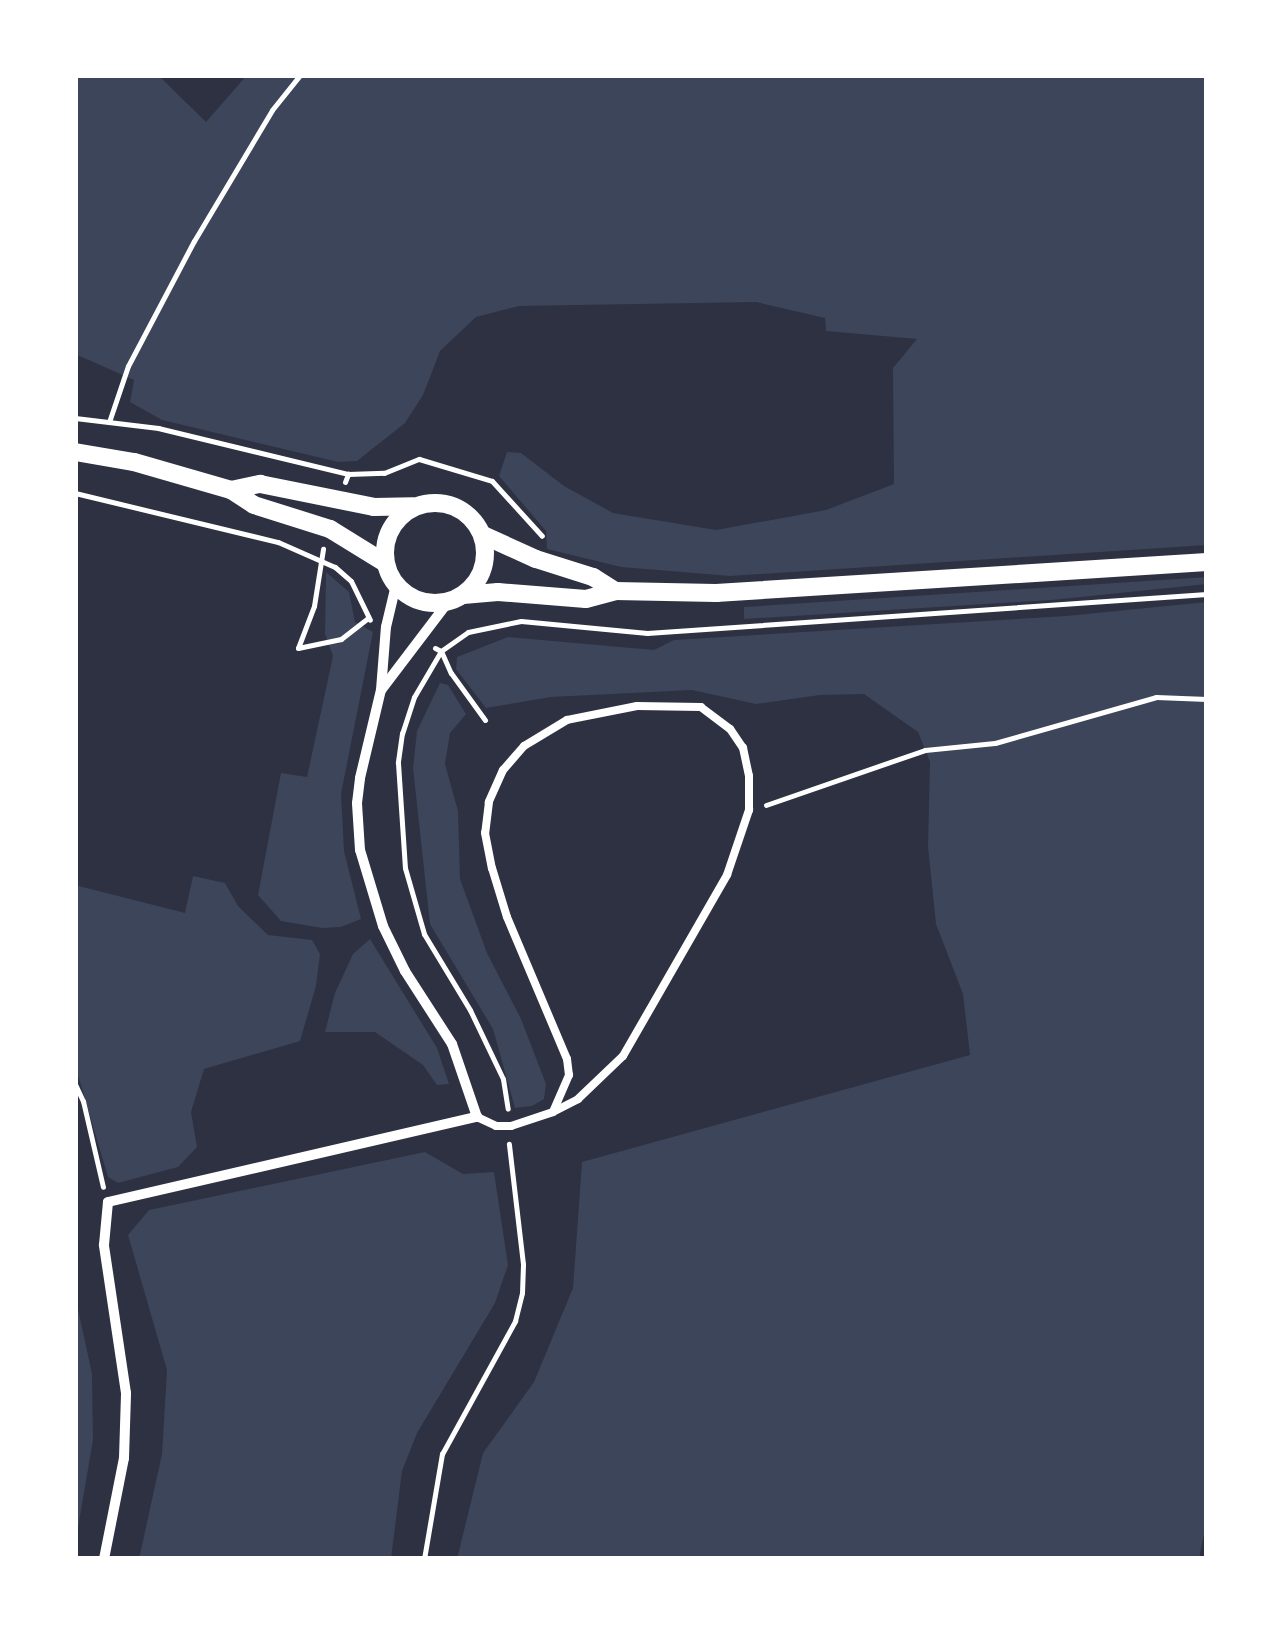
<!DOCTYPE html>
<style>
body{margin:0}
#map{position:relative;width:1282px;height:1634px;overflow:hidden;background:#2d3142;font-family:Mulish,sans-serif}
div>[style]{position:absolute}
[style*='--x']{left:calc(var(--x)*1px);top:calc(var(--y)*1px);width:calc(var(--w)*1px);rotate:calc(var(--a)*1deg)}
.green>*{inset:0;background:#3c4559}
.path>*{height:5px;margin:-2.5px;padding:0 2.5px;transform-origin:2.5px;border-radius:2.5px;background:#fff}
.service>*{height:8px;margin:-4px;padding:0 4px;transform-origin:4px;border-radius:4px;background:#fff}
.minor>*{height:10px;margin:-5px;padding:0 5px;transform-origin:5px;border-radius:5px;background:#fff}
.tertiary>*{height:18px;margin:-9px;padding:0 9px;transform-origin:9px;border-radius:9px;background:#fff}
.tertiary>.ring{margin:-9px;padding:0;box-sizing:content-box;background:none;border:18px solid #fff;border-radius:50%}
span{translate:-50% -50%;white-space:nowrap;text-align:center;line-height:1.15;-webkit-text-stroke:10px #fff;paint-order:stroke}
.frame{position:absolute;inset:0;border:78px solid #fff;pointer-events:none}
</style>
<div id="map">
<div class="green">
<div style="clip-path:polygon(75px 75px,158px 75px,206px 122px,247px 75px,1207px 75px,1207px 545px,730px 576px,621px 567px,547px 549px,546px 531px,499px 476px,507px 452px,521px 453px,564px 486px,613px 513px,716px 530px,826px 510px,894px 484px,893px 368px,917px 339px,826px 331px,825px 318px,756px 302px,519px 306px,476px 317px,440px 351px,423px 395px,405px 423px,357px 461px,338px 462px,162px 420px,130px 402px,134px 380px,75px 354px)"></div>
<div style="clip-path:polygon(326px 572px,349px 592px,355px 622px,373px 632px,341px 794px,344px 851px,361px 919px,341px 927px,322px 928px,281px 921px,258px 895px,281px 773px,307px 777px,333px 656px,325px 634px)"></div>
<div style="clip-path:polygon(1207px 577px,1207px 584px,1052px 600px,744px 619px,744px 607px)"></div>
<div style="clip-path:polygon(1207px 602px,1207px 1519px,1199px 1559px,457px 1559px,483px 1453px,534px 1382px,573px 1288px,582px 1162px,970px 1055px,963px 994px,936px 924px,928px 847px,930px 762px,918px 732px,864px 694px,820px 695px,756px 704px,692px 690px,551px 697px,486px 708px,456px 669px,457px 657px,508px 637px,654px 650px,674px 640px,1066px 616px)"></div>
<div style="clip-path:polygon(440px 683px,448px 685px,466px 714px,450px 733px,445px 764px,458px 811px,460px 879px,487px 953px,521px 1019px,546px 1084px,544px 1099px,532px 1106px,515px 1108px,493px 1029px,430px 924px,413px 768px,417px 731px)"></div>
<div style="clip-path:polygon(193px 876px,225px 883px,238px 906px,268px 935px,312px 940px,320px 954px,316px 986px,300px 1041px,204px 1069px,191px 1112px,197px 1147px,178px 1167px,118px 1183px,108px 1177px,75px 1065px,75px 885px,185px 913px)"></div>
<div style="clip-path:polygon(370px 939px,437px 1048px,449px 1084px,437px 1085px,423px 1065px,375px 1032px,325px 1032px,335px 993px,353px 954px)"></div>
<div style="clip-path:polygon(425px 1152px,463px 1174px,494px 1172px,508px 1265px,495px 1303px,417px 1433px,402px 1471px,391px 1559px,139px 1559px,162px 1454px,167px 1370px,128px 1235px,149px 1210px)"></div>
<div style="clip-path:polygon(75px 1295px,92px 1374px,93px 1440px,75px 1545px)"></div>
</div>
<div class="path">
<div style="--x:75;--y:418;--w:84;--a:6.9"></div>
<div style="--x:158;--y:428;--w:195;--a:13.6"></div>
<div style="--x:109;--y:422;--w:59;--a:-71.3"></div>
<div style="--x:128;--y:366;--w:141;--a:-62.2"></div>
<div style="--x:194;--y:241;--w:152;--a:-59.2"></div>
<div style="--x:272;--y:110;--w:45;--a:-51.3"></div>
<div style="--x:345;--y:482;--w:9;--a:-69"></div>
<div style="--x:348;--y:474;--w:36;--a:-2"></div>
<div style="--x:384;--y:473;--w:38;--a:-22"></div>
<div style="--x:419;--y:459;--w:76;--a:16.8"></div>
<div style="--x:492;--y:481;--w:74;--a:47.7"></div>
<div style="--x:75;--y:493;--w:209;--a:13.6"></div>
<div style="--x:278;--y:542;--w:62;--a:23.7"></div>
<div style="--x:335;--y:567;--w:21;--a:41"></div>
<div style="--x:351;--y:581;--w:43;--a:64"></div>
<div style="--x:298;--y:648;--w:45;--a:-69.1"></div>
<div style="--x:314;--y:606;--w:58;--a:-81"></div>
<div style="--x:298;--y:648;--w:44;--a:-11.8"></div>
<div style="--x:341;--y:639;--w:33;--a:-38"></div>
<div style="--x:435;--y:648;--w:7;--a:27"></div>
<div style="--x:441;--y:651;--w:33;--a:-35"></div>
<div style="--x:468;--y:632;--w:54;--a:-11.7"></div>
<div style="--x:521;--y:621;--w:127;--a:5.4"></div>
<div style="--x:647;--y:633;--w:561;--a:-3.98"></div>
<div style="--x:441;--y:651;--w:53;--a:120.4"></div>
<div style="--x:414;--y:697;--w:38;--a:108"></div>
<div style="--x:402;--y:733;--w:30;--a:98"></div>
<div style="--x:398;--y:763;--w:105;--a:86.2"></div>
<div style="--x:405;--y:868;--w:69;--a:73.9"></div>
<div style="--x:424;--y:934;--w:89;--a:58.8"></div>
<div style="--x:470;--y:1010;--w:76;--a:64.4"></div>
<div style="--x:503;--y:1079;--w:30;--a:81"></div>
<div style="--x:441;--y:651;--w:24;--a:66"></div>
<div style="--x:451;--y:673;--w:58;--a:54.1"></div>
<div style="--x:766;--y:805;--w:168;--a:-19.1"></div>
<div style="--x:925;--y:750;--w:70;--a:-5.7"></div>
<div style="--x:995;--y:743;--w:167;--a:-15.9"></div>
<div style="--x:1156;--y:697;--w:51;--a:2.2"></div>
<div style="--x:75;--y:1084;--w:19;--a:65"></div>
<div style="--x:83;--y:1101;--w:88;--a:76.9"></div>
<div style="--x:424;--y:1559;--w:107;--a:-80.3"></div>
<div style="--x:442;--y:1454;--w:152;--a:-61.2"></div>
<div style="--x:515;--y:1321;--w:29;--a:-76"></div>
<div style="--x:522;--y:1293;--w:29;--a:-88"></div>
<div style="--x:523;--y:1264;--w:121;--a:-96.7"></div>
</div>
<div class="service">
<div style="--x:477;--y:1117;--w:21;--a:25"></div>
<div style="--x:496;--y:1126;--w:15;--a:0"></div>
<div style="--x:511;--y:1126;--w:44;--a:-18.4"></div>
<div style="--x:553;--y:1112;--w:28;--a:-27"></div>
<div style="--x:578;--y:1099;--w:62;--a:-43.7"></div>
<div style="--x:623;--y:1056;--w:209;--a:-60.1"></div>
<div style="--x:727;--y:875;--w:69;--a:-71.3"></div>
<div style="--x:749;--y:810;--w:34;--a:-90"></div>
<div style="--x:749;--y:776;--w:29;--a:-102"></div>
<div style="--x:743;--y:748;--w:23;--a:-124"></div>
<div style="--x:730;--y:729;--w:36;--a:-143"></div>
<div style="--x:701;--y:707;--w:64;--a:-179.1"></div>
<div style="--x:637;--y:706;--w:71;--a:168.7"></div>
<div style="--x:567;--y:720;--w:50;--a:148.8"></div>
<div style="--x:524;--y:746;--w:32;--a:131"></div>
<div style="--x:503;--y:770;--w:35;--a:114"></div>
<div style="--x:489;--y:802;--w:31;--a:97"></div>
<div style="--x:485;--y:833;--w:36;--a:79"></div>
<div style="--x:492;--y:868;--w:51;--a:73"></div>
<div style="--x:507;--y:917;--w:154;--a:67.1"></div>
<div style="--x:567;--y:1059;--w:16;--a:83"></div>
<div style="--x:569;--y:1075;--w:40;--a:113.4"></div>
</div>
<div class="minor">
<div style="--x:382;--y:689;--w:109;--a:-52.8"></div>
<div style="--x:104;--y:1559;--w:103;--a:-78.8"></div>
<div style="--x:124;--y:1458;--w:65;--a:-88.2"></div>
<div style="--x:126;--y:1393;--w:150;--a:-98.5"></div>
<div style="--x:104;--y:1245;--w:43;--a:-84.7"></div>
<div style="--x:108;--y:1202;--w:379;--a:-13"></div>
<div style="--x:477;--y:1117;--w:77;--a:-108.9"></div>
<div style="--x:452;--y:1044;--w:87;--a:-122.8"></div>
<div style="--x:405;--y:971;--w:50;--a:-116.1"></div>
<div style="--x:383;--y:926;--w:79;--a:-106.8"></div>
<div style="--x:360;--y:850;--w:47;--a:-93.7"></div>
<div style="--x:357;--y:803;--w:25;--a:-83"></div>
<div style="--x:360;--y:778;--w:90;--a:-76.6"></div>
<div style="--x:381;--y:690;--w:63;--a:-85.5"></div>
<div style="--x:386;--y:627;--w:43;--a:-76.6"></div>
</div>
<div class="tertiary">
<div style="--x:75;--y:452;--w:60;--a:9.6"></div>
<div style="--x:134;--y:462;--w:101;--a:16.1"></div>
<div style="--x:231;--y:490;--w:27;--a:33"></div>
<div style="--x:254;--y:505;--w:80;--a:17.5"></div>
<div style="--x:330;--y:529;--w:65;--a:31.7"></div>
<div style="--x:231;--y:490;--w:30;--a:-12"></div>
<div style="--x:260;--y:484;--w:116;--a:11.4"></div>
<div style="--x:374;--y:507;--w:39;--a:-1"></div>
<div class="ring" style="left:385px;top:503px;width:82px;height:82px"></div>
<div style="--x:483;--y:535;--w:58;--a:24.4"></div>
<div style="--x:536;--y:559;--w:60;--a:17.5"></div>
<div style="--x:593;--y:577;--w:26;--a:32"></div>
<div style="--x:463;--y:595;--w:35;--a:-5"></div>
<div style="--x:498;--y:592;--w:88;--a:4.5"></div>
<div style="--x:586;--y:599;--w:30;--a:-15"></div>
<div style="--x:615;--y:591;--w:101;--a:1.1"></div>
<div style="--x:716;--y:593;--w:492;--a:-3.6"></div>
</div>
<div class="frame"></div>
</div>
